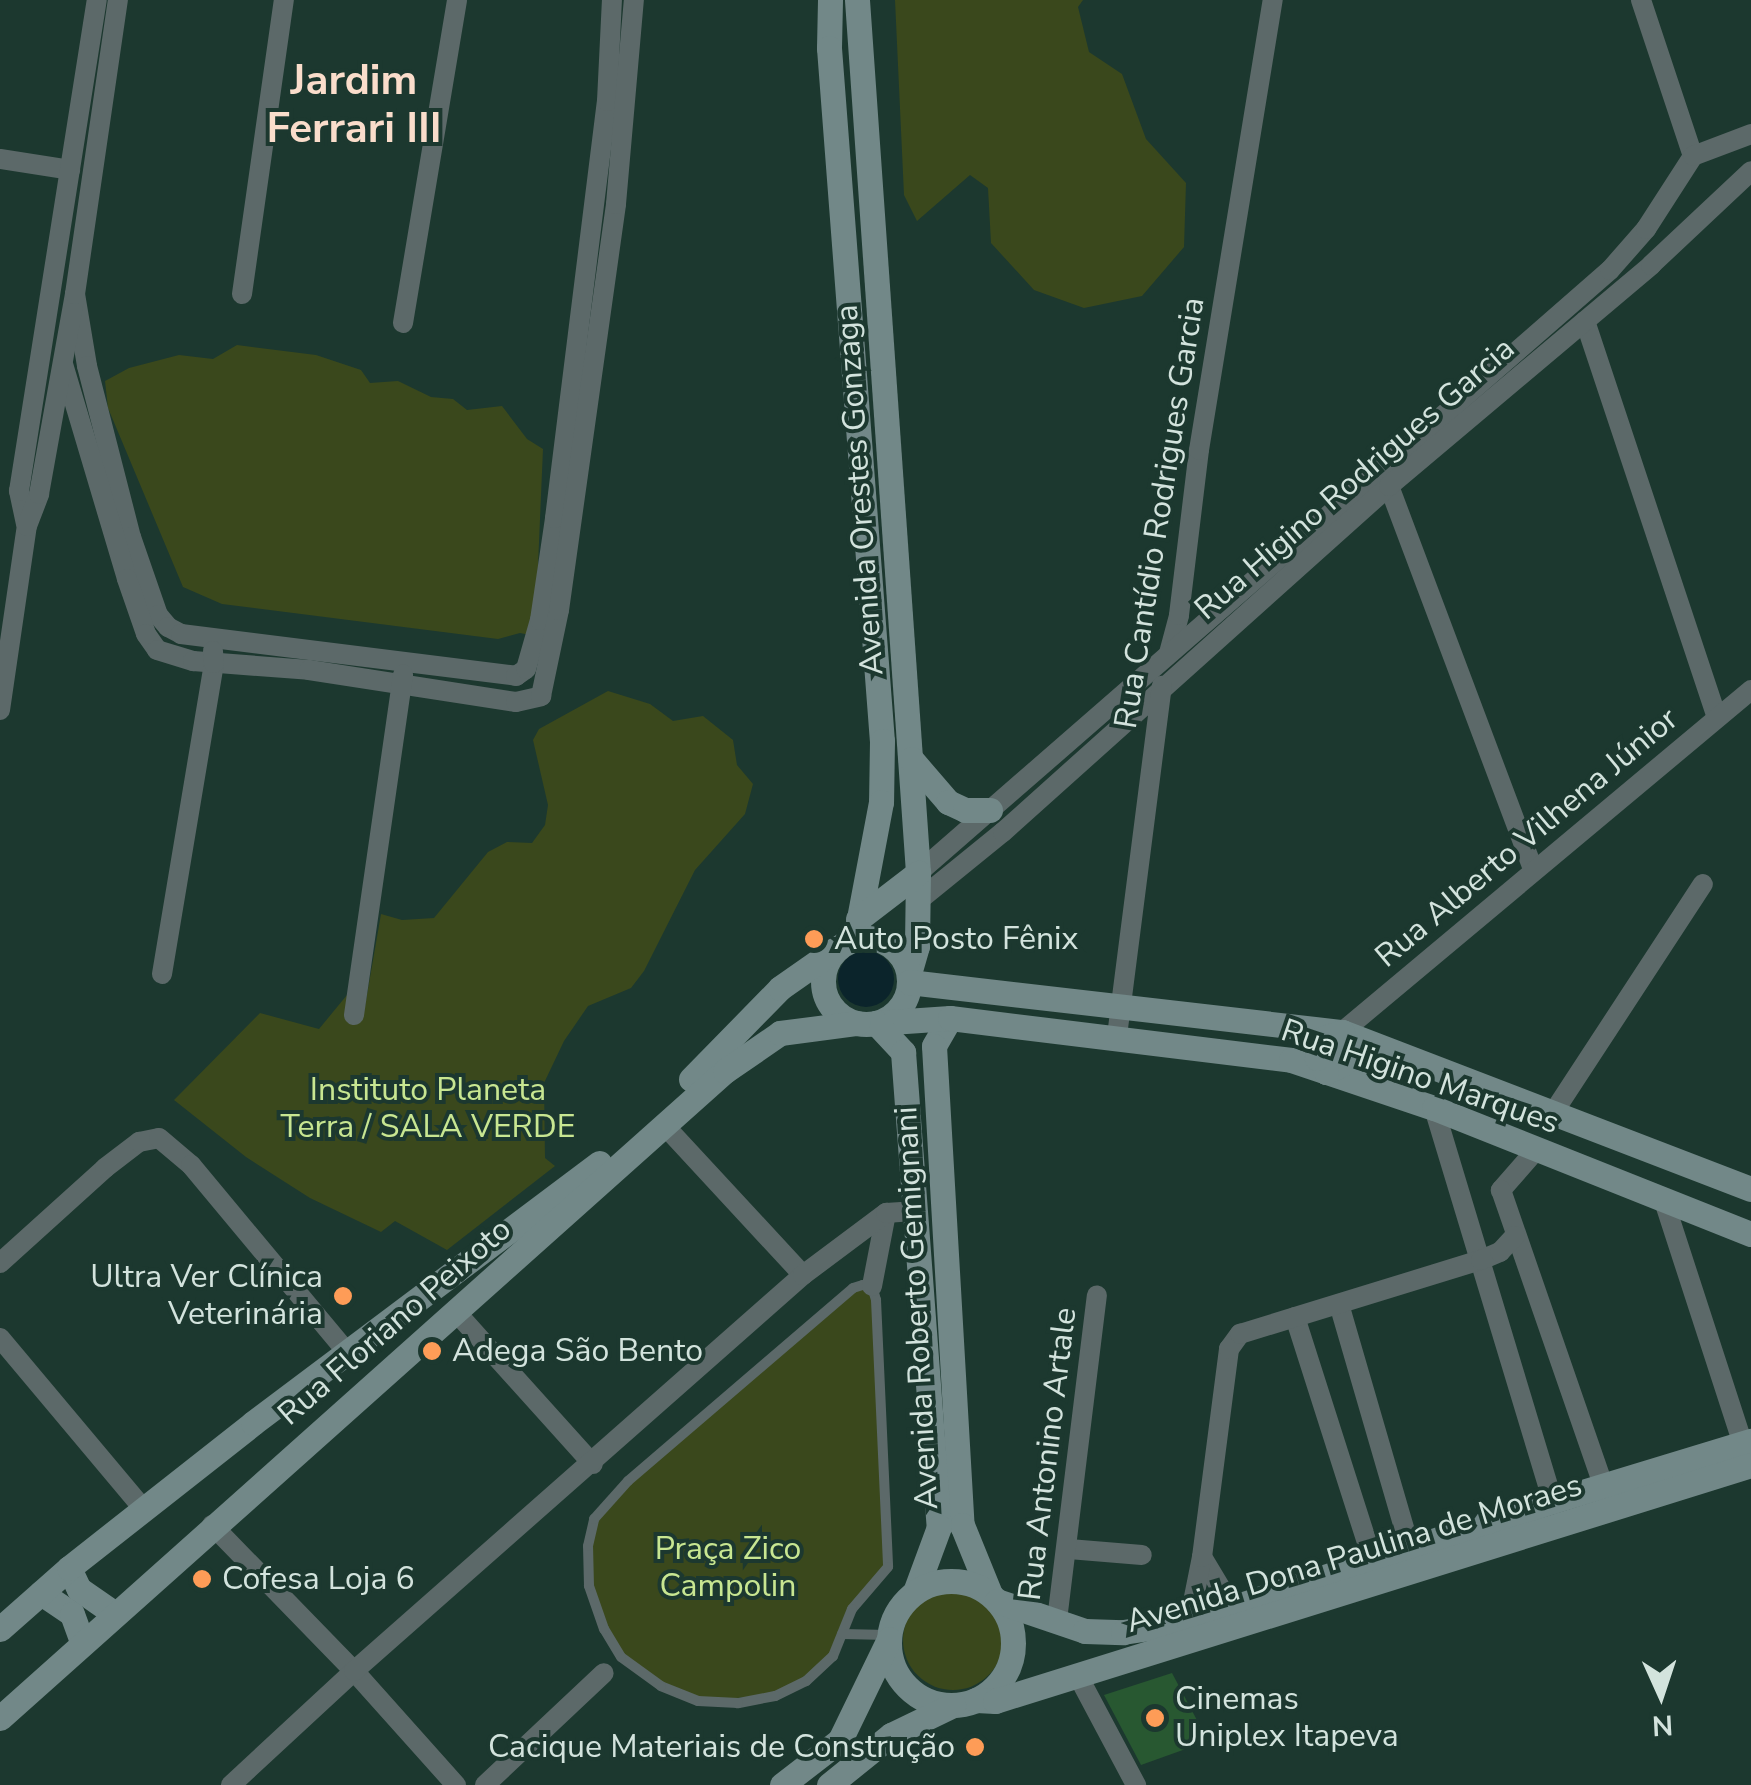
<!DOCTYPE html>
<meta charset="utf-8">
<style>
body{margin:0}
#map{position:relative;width:1751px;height:1785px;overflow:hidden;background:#1c382f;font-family:"Nunito Sans",sans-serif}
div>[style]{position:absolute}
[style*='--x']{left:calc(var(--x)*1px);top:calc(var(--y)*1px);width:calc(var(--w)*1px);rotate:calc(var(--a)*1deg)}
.green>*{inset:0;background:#3a481c}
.round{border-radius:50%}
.water>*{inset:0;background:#0b242b}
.building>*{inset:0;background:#285831}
.service>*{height:10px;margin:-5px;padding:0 5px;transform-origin:5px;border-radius:5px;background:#5c6969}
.minor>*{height:20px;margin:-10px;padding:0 10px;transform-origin:10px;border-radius:10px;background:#5c6969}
.secondary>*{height:25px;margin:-12.5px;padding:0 12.5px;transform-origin:12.5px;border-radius:12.5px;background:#728888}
.secondary>.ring{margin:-12.5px;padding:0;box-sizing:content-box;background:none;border:25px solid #728888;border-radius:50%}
.dots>*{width:28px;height:28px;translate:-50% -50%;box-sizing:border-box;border:5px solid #1c382f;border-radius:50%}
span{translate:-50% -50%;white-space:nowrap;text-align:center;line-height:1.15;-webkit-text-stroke:8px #1c382f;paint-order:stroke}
.street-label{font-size:32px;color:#d3e3dd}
.poi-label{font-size:32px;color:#d3e3dd}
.left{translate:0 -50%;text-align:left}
.right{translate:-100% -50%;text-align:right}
.park-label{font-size:32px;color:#c8e691}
.district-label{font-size:42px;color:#faddcb;font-weight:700}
.north{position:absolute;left:1611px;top:1645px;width:100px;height:100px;-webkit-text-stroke:8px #1c382f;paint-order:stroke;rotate:177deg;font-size:28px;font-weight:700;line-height:40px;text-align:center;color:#d3e3dd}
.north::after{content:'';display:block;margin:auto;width:35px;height:45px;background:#d3e3dd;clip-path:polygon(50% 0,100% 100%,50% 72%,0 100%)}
</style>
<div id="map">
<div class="green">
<div style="clip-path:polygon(895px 0,1083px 0,1078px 7px,1089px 52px,1122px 74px,1146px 139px,1186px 183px,1184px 247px,1142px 296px,1084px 308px,1034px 290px,991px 243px,988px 188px,970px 175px,917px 221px,904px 195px)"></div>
<div style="clip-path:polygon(237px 345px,316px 355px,361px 370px,370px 383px,398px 381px,431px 397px,453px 399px,467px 410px,502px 406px,527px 439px,543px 449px,535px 636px,520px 633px,498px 639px,222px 604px,183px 587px,108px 408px,105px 381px,129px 368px,179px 355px,213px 359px)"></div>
<div style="clip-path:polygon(608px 691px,650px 704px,673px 721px,703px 716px,733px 740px,737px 765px,753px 784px,745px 814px,695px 870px,644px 971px,631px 988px,588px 1006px,564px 1041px,544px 1083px,545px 1158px,555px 1166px,447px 1250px,395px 1221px,381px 1232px,310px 1198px,246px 1157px,174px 1100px,260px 1013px,319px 1029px,347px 995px,364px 1012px,381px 914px,402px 920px,434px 918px,488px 852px,507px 842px,532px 843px,545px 825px,548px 805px,533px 740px,539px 729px)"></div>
<div style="clip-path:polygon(871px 1287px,887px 1566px,860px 1593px,832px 1656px,805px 1680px,774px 1694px,737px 1698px,698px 1699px,662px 1685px,630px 1663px,606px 1629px,590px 1586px,590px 1546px,595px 1520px,618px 1494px,854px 1289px)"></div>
<div class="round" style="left:903px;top:1590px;width:100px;height:100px"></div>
</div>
<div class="water">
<div class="round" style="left:838px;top:951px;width:56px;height:56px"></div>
</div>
<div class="building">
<div style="clip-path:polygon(1172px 1673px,1208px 1741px,1141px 1765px,1104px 1695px)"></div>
</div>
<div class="service">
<div style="--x:863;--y:1285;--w:9;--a:6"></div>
<div style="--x:872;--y:1286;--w:15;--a:74"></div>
<div style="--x:876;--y:1300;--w:267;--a:87.4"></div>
<div style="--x:888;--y:1567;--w:55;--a:130.6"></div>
<div style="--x:852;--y:1609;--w:51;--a:112"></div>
<div style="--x:833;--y:1656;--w:37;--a:137"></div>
<div style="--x:806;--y:1681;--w:34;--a:154"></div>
<div style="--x:775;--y:1696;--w:38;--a:169"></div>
<div style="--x:738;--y:1703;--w:40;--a:-177.1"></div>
<div style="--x:698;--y:1701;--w:40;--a:-158"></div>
<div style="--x:661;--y:1686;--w:49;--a:-144.1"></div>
<div style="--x:621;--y:1657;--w:33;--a:-121"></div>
<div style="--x:604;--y:1629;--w:46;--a:-109.2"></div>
<div style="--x:589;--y:1586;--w:40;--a:-91.4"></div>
<div style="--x:588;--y:1546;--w:28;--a:-77"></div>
<div style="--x:594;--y:1519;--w:51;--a:-48.2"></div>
<div style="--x:628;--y:1481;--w:296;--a:-40.6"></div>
<div style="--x:853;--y:1288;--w:10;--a:-17"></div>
<div style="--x:842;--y:1634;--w:46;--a:1.2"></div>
</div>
<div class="minor">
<div style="--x:1641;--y:0;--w:164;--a:71.6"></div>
<div style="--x:0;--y:159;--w:71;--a:8.9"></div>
<div style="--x:75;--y:294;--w:73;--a:80.5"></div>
<div style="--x:87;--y:366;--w:177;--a:75.6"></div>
<div style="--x:131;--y:537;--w:83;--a:70.9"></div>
<div style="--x:158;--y:615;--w:16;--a:50"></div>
<div style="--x:168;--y:627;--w:15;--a:28"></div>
<div style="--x:181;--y:634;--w:338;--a:7.1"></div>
<div style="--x:516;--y:676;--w:12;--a:-35"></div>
<div style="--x:526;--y:669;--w:51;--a:-74.1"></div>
<div style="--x:540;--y:620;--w:103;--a:-81.6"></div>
<div style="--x:555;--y:518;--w:420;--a:-82.9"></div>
<div style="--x:607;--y:101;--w:101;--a:-87.2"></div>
<div style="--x:242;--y:294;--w:297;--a:-81.9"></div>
<div style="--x:1585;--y:321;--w:418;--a:71.6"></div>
<div style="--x:403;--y:323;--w:327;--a:-80.5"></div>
<div style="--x:63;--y:364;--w:224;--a:73.4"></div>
<div style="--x:127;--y:579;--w:58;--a:70.9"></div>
<div style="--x:146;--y:634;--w:19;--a:55"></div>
<div style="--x:157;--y:650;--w:38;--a:17"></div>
<div style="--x:193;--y:661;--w:116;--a:4.4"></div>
<div style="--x:309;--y:670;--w:209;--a:8.8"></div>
<div style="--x:516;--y:702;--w:26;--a:-13"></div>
<div style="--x:541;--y:696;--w:88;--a:-78.2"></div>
<div style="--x:559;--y:610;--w:410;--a:-82"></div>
<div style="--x:616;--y:204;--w:205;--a:-85"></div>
<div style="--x:1389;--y:486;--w:410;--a:69.4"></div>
<div style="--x:26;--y:524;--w:34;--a:-102"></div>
<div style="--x:19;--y:491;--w:497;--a:-81"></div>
<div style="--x:1169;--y:653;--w:39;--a:-75"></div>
<div style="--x:1179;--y:615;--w:166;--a:-83.1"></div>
<div style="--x:1199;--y:450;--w:456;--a:-80.7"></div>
<div style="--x:0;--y:710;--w:186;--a:-81.7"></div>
<div style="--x:27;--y:526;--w:34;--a:-69"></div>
<div style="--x:39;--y:494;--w:203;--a:-79.8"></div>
<div style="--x:75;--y:294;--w:297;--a:-81.7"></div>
<div style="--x:918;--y:873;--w:918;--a:-41.07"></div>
<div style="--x:1610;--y:270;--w:55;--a:-48.7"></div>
<div style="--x:1646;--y:229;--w:87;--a:-57.2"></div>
<div style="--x:1693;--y:156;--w:62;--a:-20.8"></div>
<div style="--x:918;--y:901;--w:109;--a:-39.1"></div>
<div style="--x:1003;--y:832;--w:518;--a:-41.87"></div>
<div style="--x:1389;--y:486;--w:343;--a:-40.1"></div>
<div style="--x:1651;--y:265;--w:137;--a:-43.2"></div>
<div style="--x:162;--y:974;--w:315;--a:-80.5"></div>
<div style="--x:214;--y:663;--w:12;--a:-95"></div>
<div style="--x:354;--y:1015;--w:344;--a:-81.8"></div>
<div style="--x:1342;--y:1032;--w:533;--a:-39.9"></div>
<div style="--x:1117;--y:1036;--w:353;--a:-82.7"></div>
<div style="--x:1434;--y:1108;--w:411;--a:73.2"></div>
<div style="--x:1555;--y:1110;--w:270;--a:-56.8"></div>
<div style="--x:665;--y:1126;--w:203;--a:47.2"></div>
<div style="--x:1537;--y:1149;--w:55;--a:131.3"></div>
<div style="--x:1501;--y:1190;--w:315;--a:70.9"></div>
<div style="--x:1663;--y:1198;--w:259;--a:72"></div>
<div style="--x:0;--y:1263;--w:142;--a:-42.1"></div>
<div style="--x:105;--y:1168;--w:43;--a:-37.4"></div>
<div style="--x:139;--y:1142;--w:20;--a:-11"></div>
<div style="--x:159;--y:1138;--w:42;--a:40.2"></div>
<div style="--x:191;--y:1165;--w:244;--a:50.2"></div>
<div style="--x:872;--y:1286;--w:74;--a:-79.1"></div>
<div style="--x:1339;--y:1304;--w:255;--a:73.8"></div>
<div style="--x:455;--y:1311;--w:206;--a:48"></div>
<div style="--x:1295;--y:1317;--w:257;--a:72.3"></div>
<div style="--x:0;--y:1338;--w:226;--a:50"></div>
<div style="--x:212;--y:1525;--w:204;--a:45.8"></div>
<div style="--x:354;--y:1671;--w:153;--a:48.2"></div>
<div style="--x:1069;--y:1549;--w:73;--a:4.7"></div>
<div style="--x:1202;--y:1557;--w:58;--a:59"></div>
<div style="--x:1057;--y:1620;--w:327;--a:-83"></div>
<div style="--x:1189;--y:1622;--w:66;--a:-78.7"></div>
<div style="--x:1202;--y:1557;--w:210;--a:-82.6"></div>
<div style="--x:1229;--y:1349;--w:19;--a:-54"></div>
<div style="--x:1240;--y:1334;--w:252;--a:-17.1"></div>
<div style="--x:1481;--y:1260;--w:21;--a:-23"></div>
<div style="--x:1500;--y:1252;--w:22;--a:-47"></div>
<div style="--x:1077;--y:1674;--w:126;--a:62"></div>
<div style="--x:231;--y:1785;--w:168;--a:-42.8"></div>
<div style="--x:354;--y:1671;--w:599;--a:-41.41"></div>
<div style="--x:803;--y:1275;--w:104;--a:-36.8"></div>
<div style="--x:886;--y:1213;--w:27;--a:-4"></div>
<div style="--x:485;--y:1785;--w:163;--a:-43.3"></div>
</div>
<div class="secondary">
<div style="--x:830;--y:0;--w:48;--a:91.2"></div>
<div style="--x:829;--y:48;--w:695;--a:85.63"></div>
<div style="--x:882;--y:741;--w:61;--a:90.9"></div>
<div style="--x:881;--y:802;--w:139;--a:100.7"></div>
<div style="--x:857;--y:0;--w:875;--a:86"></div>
<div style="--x:918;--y:873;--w:73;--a:90.8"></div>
<div style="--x:917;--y:946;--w:29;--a:106"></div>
<div style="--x:911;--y:759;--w:57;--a:49.3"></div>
<div style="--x:948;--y:802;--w:19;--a:25"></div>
<div style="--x:965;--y:810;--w:25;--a:0"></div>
<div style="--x:858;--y:919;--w:76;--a:-37.5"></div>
<div class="ring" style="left:823px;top:938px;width:61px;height:61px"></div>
<div style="--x:909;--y:982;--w:436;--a:6.6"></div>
<div style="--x:1342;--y:1032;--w:438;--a:21"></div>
<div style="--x:950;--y:1018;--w:32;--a:120"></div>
<div style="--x:934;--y:1046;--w:480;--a:86.7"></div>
<div style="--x:962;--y:1525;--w:74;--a:67.9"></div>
<div style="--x:876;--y:1023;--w:74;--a:-3.9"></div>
<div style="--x:950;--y:1018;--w:344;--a:7"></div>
<div style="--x:1291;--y:1060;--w:151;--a:18.6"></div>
<div style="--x:1434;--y:1108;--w:341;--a:21.7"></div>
<div style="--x:876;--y:1023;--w:40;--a:47"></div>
<div style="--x:903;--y:1052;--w:476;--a:85.7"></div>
<div style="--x:939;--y:1527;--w:69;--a:110.3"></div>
<div style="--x:1342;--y:1032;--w:18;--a:74"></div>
<div style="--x:1347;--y:1049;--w:14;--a:102"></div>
<div style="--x:1344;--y:1063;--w:20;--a:153"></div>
<div style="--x:1326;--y:1072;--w:17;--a:-123"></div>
<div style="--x:1317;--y:1058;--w:19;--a:-78"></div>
<div style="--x:1321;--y:1039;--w:22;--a:-18"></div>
<div style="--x:691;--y:1079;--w:127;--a:-45.6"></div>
<div style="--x:780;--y:988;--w:68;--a:-34.9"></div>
<div style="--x:69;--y:1568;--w:23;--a:65"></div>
<div style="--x:79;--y:1589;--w:44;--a:34.8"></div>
<div class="ring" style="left:889px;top:1581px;width:99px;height:99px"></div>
<div style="--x:41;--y:1593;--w:37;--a:34"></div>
<div style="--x:72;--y:1614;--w:30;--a:70"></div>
<div style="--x:997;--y:1601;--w:93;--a:18.8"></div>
<div style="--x:1085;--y:1631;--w:38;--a:2"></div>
<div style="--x:1123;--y:1632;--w:67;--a:-8.6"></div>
<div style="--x:1189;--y:1622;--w:384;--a:-18.4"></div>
<div style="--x:1553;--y:1501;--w:207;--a:-16.9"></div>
<div style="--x:0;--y:1629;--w:92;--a:-41.5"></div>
<div style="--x:69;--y:1568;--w:234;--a:-38.2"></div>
<div style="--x:253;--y:1423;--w:433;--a:-36.9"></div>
<div style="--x:976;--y:1700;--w:19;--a:3"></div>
<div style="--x:995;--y:1701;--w:792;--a:-17.34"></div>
<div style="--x:0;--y:1718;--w:972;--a:-41.75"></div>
<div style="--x:725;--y:1071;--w:67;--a:-34.6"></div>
<div style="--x:780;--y:1033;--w:78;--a:-7.4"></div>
<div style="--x:782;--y:1785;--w:73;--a:-37.8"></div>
<div style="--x:840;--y:1740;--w:112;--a:-64.1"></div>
<div style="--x:829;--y:1785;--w:80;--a:-38.9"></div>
<div style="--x:891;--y:1735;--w:69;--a:-25.8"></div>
</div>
<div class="dots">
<div style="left:814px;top:939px;background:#fe9c57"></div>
<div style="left:343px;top:1296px;background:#fe9c57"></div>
<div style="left:432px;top:1351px;background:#fe9c57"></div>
<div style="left:202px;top:1579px;background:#fe9c57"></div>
<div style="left:1155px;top:1718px;background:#fe9c57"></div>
<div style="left:975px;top:1747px;background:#fe9c57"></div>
</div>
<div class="street-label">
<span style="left:1355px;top:479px;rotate:-41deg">Rua Higino Rodrigues Garcia</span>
<span style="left:860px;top:490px;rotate:-94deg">Avenida Orestes Gonzaga</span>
<span style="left:1160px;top:513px;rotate:-81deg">Rua Cantídio Rodrigues Garcia</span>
<span style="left:1527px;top:838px;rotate:-40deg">Rua Alberto Vilhena Júnior</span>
<span style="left:1420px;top:1077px;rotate:19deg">Rua Higino Marques</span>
<span style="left:917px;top:1308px;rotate:-93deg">Avenida Roberto Gemignani</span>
<span style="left:395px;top:1322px;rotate:-41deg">Rua Floriano Peixoto</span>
<span style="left:1048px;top:1454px;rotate:-83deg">Rua Antonino Artale</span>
<span style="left:1354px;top:1554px;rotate:-17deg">Avenida Dona Paulina de Moraes</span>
</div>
<div class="poi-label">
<span class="left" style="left:834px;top:939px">Auto Posto Fênix</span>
<span class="right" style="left:323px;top:1296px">Ultra Ver Clínica<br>Veterinária</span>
<span class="left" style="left:452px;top:1351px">Adega São Bento</span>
<span class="left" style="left:222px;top:1579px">Cofesa Loja 6</span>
<span class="left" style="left:1175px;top:1718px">Cinemas<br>Uniplex Itapeva</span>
<span class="right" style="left:955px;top:1747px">Cacique Materiais de Construção</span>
</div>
<div class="park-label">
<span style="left:428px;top:1109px">Instituto Planeta<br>Terra / SALA VERDE</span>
<span style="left:728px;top:1568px">Praça Zico<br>Campolin</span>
</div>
<div class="district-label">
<span style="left:354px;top:105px">Jardim<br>Ferrari III</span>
</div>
<div class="north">N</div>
</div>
